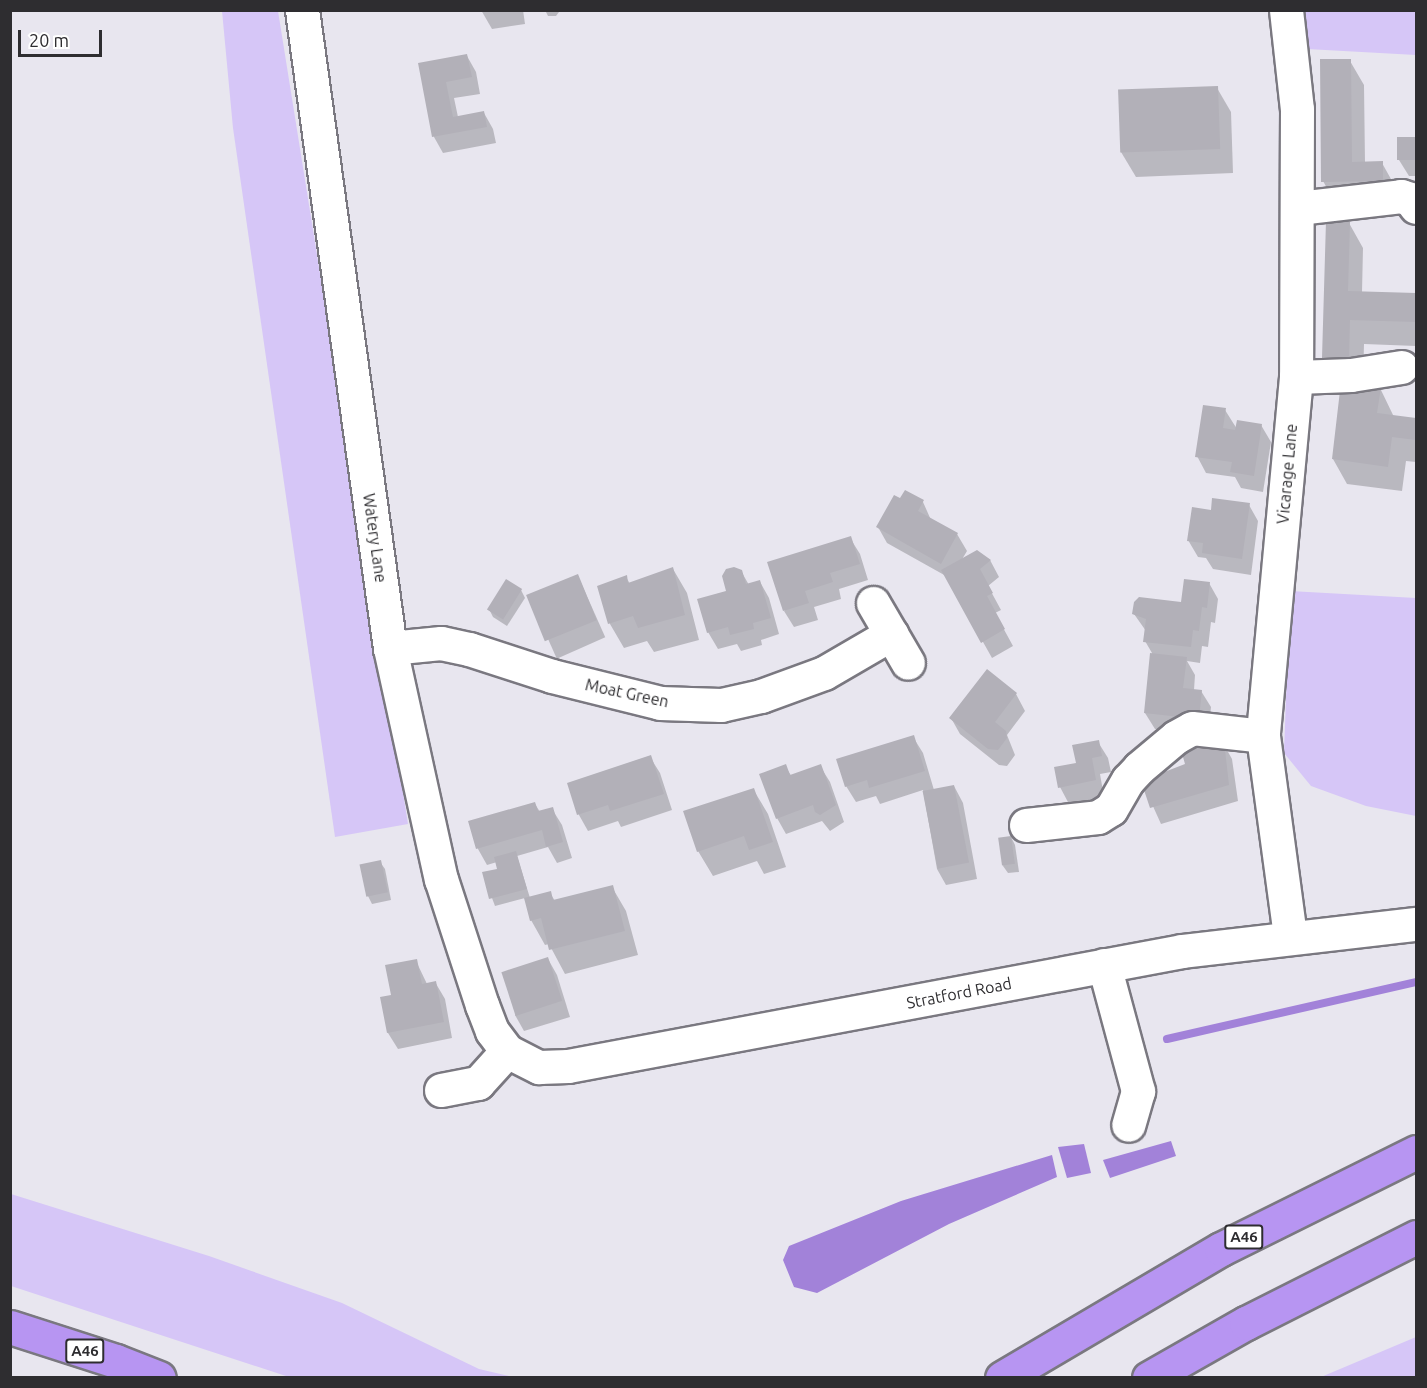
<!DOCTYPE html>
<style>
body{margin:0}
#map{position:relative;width:1427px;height:1388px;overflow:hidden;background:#e8e6ef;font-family:Ubuntu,sans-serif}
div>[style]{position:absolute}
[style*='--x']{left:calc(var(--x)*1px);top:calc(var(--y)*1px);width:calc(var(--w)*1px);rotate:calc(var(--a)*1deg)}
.green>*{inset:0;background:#d6c6f7}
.water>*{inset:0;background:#a282d9}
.shadow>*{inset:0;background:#0003;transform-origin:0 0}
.stream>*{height:8px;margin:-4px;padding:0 4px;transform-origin:4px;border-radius:4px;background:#a282d9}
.building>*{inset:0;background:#b2b0b8;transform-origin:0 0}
.roads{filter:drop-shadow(2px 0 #7a7880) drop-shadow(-2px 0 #7a7880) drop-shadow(0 2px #7a7880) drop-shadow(0 -2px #7a7880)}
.minor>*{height:33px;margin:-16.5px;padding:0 16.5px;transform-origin:16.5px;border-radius:16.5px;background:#fff}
.highway>*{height:33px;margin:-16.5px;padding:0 16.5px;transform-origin:16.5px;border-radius:16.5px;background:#b795f2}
span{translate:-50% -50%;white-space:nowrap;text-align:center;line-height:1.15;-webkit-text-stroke:6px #fff;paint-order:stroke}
.shield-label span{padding:2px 4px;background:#fff;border:2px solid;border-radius:4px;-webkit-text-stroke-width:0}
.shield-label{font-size:15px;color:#2e2d30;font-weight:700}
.street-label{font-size:16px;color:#2e2d30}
.frame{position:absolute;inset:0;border:12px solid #2e2d30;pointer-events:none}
.scale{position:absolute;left:18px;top:30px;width:84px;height:27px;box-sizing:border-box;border:3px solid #2e2d30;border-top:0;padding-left:8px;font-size:18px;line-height:21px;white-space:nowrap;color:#2e2d30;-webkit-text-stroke:4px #fff;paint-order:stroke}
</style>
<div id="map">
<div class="green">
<div style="clip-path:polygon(222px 11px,278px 11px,408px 824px,335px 837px,233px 128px)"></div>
<div style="clip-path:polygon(1297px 11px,1416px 11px,1416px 55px,1307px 49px)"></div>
<div style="clip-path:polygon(1290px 591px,1416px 598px,1416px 816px,1366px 806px,1311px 786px,1284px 753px)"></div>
<div style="clip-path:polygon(11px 1194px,209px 1256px,342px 1303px,479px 1369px,513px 1377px,289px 1377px,11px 1286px)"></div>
<div style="clip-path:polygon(1416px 1337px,1416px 1377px,1321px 1377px)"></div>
</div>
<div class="water">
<div style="clip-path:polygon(1171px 1141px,1176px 1156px,1110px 1178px,1103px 1160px)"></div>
<div style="clip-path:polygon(1084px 1144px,1091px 1173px,1067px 1178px,1058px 1147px)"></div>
<div style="clip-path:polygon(1052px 1155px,1057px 1177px,949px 1224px,817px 1293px,794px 1287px,783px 1260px,789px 1246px,901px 1201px)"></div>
</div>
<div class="shadow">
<div style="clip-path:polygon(481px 10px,523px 10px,525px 24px,492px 29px)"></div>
<div style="clip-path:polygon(545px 10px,559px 10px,559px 12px,556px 16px,548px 16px)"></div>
<div style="clip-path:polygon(467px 56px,476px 72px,480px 94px,454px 98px,458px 117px,484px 113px,493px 129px,496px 143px,443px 153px,434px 137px,420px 65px)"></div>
<div style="clip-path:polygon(1350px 61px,1364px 85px,1365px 163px,1382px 163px,1396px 188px,1337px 206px,1323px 181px)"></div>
<div style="clip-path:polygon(1217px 88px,1231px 112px,1233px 173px,1136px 177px,1121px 152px)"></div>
<div style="clip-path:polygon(1416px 138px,1416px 176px,1409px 176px,1399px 160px,1399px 139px)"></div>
<div style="clip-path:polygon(1349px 223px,1363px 248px,1362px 293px,1416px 295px,1416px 346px,1364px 344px,1363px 383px,1380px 388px,1394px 417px,1416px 420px,1416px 462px,1406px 461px,1402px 491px,1347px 484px,1333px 459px,1343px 382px,1338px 382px,1323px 357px)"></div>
<div style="clip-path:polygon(1225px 410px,1237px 429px,1261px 425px,1271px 442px,1263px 492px,1241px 488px,1235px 477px,1206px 473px,1197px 456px)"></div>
<div style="clip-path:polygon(906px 492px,923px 502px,931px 520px,957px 534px,967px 551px,961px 561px,977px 552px,990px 560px,999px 577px,988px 586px,1001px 610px,995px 613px,1013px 646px,992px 658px,946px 576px,887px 543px,878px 527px)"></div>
<div style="clip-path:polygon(1249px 505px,1258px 521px,1251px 575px,1213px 569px,1206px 558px,1198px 557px,1188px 540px,1212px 511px)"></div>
<div style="clip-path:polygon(850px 538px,860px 554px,868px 580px,839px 589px,841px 599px,814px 607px,818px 620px,794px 627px,784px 611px)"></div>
<div style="clip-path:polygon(673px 569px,687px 593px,699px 640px,654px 652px,647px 641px,624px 648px,610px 624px,598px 587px,626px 577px,630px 584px)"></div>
<div style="clip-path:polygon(741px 571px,749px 585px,760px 582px,769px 598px,779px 634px,761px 640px,762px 645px,741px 651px,737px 644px,718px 649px,708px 632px,728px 592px)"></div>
<div style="left:578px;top:576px;width:67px;height:53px;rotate:66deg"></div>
<div style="clip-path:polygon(1209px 583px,1218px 599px,1215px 623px,1211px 622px,1208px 647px,1202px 646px,1200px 663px,1187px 661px,1195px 675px,1194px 690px,1201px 691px,1211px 707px,1208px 735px,1155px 729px,1145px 713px,1152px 653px,1145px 641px,1146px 631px,1134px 614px,1182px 604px)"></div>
<div style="clip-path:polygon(521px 590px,525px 598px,507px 626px,493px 617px,489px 609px)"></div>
<div style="clip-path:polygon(987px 672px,1016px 694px,1025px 711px,1007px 735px,1015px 755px,1007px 766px,999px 765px,960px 734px,951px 718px)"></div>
<div style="clip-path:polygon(913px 737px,923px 753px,934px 790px,954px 786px,963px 803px,977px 879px,946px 885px,937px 869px,923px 790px,880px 804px,876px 796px,856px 802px,846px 786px)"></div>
<div style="clip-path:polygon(1098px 742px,1108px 758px,1111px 772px,1100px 774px,1104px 797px,1069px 804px,1060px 787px)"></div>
<div style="clip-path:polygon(1223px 743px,1232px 759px,1238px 801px,1161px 824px,1142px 782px,1187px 765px)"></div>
<div style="clip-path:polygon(650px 757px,660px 773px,672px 810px,621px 827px,618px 821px,588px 831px,579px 815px,569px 784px)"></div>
<div style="clip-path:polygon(785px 766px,792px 777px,820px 766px,830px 782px,844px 822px,830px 831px,822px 821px,786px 834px,777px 818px)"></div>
<div style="clip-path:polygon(753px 789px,768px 814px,786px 867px,764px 874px,757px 861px,713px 876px,698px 851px)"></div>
<div style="clip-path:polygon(535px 804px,540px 812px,552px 809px,562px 825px,572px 858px,557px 863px,548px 847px,517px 856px,530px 898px,550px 893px,555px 901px,612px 887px,626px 911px,638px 955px,565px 974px,549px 944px,545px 945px,531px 920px,525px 898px,495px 906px,483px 874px,499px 870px,497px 862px,487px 865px,478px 849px,470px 822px)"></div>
<div style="clip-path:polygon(1011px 837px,1015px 845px,1019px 872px,1008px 873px,1003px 866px)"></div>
<div style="clip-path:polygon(380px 862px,385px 869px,391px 900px,372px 904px,368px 896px)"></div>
<div style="clip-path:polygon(548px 959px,557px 975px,570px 1017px,524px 1031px,515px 1015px)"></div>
<div style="clip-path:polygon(416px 961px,427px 984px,435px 982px,445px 999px,452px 1038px,398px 1049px,388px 1033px,382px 998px,392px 996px)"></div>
</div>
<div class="stream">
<div style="--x:1167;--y:1039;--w:255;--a:-12.9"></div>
</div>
<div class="building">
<div style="clip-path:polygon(467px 54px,472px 77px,446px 82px,453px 117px,484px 111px,487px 127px,432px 137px,418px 63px)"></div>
<div style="clip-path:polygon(1320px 59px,1351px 59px,1352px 162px,1383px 161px,1383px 181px,1321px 182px)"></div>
<div style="left:1218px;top:86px;width:63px;height:100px;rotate:88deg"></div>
<div style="left:1397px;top:137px;width:19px;height:23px"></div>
<div style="clip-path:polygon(1326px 221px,1350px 222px,1348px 291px,1416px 293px,1416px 322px,1350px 320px,1349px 359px,1322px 358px)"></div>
<div style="clip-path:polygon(1341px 382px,1381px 387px,1377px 413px,1416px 418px,1416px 440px,1392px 437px,1388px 467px,1332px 459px)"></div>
<div style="clip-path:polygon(1203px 405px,1226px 408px,1223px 428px,1235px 430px,1237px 420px,1262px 424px,1254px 476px,1230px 472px,1232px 462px,1195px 457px)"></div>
<div style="clip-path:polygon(905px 490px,924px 500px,918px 511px,958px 533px,941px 564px,876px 527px,894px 495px,900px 498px)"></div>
<div style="clip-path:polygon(1212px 498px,1250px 503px,1242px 559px,1202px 553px,1203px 543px,1187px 541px,1192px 507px,1211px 510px)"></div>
<div style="clip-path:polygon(851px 536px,860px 564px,830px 573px,833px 582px,805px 591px,809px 603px,783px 611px,767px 562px)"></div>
<div style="clip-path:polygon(977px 550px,991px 560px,980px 569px,993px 593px,987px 596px,1005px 629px,981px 643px,941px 570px)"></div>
<div style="clip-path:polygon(673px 567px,685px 615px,638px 628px,633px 616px,608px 624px,597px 586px,627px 575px,628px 583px)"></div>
<div style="clip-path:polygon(734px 567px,742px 570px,746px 584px,760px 580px,771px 618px,753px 623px,754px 629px,730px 635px,728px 627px,707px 633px,697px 599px,726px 591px,722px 576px,726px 569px)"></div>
<div style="left:578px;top:574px;width:50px;height:56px;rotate:68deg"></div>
<div style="left:506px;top:579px;width:19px;height:36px;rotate:32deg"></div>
<div style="clip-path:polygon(1184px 579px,1210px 582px,1207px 608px,1202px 607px,1199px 631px,1193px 630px,1191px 647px,1143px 642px,1146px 619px,1132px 614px,1134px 602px,1139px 597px,1181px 602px)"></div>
<div style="clip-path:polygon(1150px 653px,1187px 657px,1183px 688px,1202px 690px,1199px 719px,1144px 713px)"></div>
<div style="clip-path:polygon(987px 669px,1017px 693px,995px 722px,1006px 731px,1007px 738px,998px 750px,988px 749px,949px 718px)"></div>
<div style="clip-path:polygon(914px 735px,925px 771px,869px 788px,867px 780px,845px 787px,836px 759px)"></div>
<div style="clip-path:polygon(1099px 740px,1102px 756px,1092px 758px,1096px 780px,1058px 788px,1054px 767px,1076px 763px,1072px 745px)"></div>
<div style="clip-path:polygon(1224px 741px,1229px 785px,1150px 808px,1141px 781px,1185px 764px,1179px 743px)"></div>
<div style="clip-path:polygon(651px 755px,664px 794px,610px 811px,608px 805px,577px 815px,567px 783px)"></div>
<div style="clip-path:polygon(786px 764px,790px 775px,821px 764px,836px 805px,820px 815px,815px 812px,813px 805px,776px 819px,759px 774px)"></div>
<div style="left:954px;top:785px;width:79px;height:32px;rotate:79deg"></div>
<div style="clip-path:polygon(754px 788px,773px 842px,749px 850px,744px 836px,697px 852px,683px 811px)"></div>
<div style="clip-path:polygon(535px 802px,538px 811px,553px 807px,563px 842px,546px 847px,542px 830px,476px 849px,468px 821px)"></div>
<div style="left:1011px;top:836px;width:28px;height:13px;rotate:82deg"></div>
<div style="clip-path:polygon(516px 851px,527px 889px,489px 899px,482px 872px,497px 869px,494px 857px)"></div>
<div style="left:381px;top:860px;width:33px;height:22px;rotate:78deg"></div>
<div style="clip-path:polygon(613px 885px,625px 931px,549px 950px,541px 918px,530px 921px,524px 898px,551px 891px,553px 900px)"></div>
<div style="left:548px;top:957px;width:46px;height:49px;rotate:72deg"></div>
<div style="clip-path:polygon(417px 959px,422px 984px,436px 981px,444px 1022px,387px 1033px,380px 997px,391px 995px,385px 965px)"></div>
</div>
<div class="roads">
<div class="minor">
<div style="--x:302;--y:10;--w:644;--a:82.15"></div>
<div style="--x:390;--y:648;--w:237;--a:77.6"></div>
<div style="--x:441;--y:879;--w:133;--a:72"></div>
<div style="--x:482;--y:1005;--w:28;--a:69"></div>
<div style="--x:492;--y:1031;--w:25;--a:53"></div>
<div style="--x:507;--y:1051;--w:36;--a:27"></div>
<div style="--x:539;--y:1067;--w:29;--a:-2"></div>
<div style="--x:568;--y:1066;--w:625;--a:-10.61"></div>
<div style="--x:1182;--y:951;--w:236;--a:-6.6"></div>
<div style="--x:1286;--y:10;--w:100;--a:83.7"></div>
<div style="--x:1297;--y:109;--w:268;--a:90.2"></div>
<div style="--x:1296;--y:377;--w:361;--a:95.3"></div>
<div style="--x:1263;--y:736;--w:203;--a:82.3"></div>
<div style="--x:1298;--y:208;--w:104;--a:-6.6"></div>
<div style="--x:1401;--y:196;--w:9;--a:18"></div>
<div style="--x:1410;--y:199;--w:10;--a:53"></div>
<div style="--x:1296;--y:377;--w:55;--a:-2.1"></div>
<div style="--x:1351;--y:375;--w:51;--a:-9.1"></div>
<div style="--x:873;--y:603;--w:69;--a:59.7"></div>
<div style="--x:390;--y:648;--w:51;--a:-5.6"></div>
<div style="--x:441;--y:643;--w:29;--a:12"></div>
<div style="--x:469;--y:649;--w:87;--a:18"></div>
<div style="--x:552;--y:676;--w:111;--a:14"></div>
<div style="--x:660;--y:703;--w:61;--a:1.9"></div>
<div style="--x:721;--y:705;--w:41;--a:-12.7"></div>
<div style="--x:761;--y:696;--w:67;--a:-20.1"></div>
<div style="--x:824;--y:673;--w:78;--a:-30.2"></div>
<div style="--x:1026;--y:825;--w:72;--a:-6.3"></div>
<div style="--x:1098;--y:817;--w:15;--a:-32"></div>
<div style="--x:1111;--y:809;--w:34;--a:-60"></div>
<div style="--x:1128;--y:780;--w:16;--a:-47"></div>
<div style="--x:1139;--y:768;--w:48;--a:-40"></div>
<div style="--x:1176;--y:737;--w:18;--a:-29"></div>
<div style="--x:1192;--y:728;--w:71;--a:6.4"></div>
<div style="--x:1104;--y:965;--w:131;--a:74.9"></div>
<div style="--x:1138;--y:1091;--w:35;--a:106"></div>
<div style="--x:441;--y:1090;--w:38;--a:-11"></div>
<div style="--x:478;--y:1083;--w:43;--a:-47.8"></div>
</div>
<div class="highway">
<div style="--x:10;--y:1327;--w:111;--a:17.8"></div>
<div style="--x:116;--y:1361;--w:46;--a:21.6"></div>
<div style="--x:1002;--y:1378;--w:254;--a:-30.5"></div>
<div style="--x:1221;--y:1249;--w:218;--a:-26.4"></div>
<div style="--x:1149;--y:1378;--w:112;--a:-29.6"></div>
<div style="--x:1246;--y:1323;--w:191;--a:-26.8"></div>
</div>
</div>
<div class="shield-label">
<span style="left:1244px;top:1237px">A46</span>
<span style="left:85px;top:1351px">A46</span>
</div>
<div class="street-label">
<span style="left:1287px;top:474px;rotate:-85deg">Vicarage Lane</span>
<span style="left:375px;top:538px;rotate:82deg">Watery Lane</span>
<span style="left:627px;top:693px;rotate:12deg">Moat Green</span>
<span style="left:959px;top:993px;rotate:-11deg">Stratford Road</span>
</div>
<div class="frame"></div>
<div class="scale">20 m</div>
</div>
